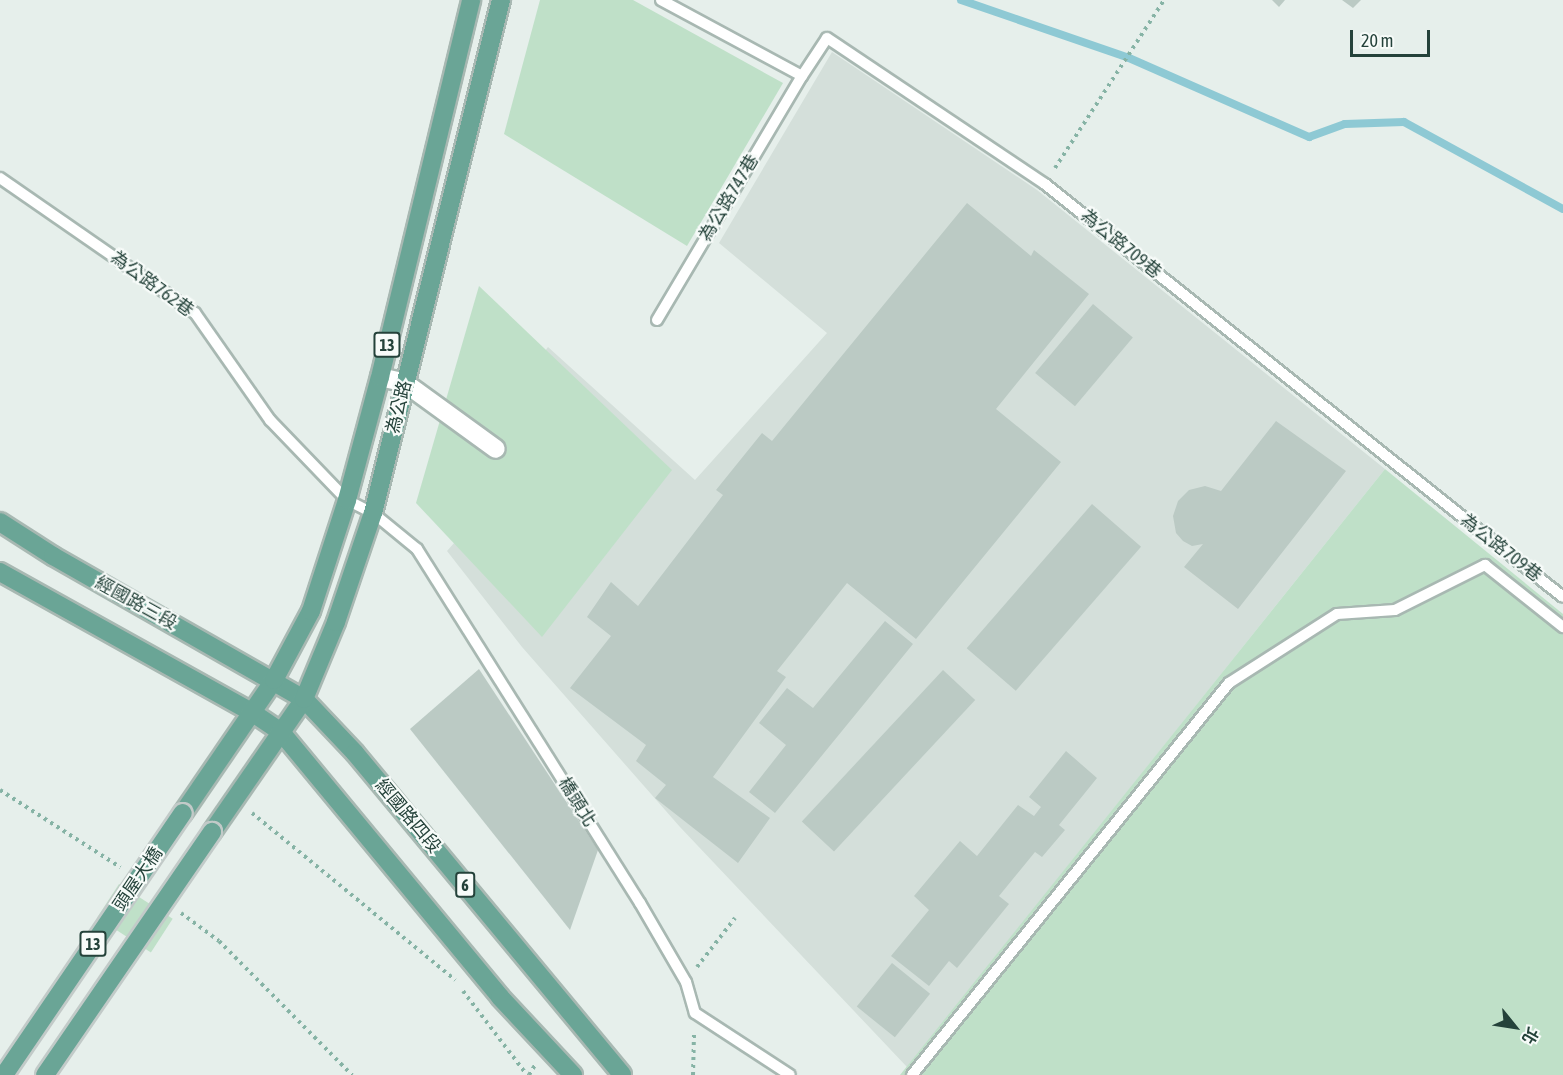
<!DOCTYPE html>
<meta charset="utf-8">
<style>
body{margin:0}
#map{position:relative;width:1563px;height:1075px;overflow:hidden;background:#e6efeb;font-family:"Asap Condensed","Noto Sans TC",sans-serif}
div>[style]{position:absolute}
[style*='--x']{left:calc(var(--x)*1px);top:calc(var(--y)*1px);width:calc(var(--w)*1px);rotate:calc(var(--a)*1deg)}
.built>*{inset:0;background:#d4dfda}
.green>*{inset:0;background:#bfe0c8;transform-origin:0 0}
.stream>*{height:8px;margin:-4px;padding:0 4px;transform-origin:4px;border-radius:4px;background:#8ec9d4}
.building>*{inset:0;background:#bbcac4;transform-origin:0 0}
.path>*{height:4px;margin-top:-2px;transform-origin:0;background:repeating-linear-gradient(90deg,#86b3a5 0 3px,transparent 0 7.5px)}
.roads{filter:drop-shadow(2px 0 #a8b8b2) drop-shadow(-2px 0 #a8b8b2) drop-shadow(0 2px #a8b8b2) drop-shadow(0 -2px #a8b8b2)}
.lane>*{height:10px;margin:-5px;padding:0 5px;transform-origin:5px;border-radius:5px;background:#fff}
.street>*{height:18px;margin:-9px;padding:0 9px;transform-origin:9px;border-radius:9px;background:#fff}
.primary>*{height:18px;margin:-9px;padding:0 9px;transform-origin:9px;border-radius:9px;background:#6aa596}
.bridges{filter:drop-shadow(2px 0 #c2cac8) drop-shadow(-2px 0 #c2cac8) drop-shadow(0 2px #c2cac8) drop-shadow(0 -2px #c2cac8)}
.primary-bridge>*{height:18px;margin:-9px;padding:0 9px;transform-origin:9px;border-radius:9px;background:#6aa596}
span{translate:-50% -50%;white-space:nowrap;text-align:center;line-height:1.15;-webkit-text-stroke:4.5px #f7fbf9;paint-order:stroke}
.shield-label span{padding:2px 4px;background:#f7fbf9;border:2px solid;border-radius:4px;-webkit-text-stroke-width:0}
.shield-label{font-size:16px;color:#24423a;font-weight:700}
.street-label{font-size:18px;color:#24423a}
.north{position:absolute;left:1485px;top:997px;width:60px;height:60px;-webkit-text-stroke:4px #f7fbf9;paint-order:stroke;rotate:120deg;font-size:16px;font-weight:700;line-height:24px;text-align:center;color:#24423a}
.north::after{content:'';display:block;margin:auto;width:21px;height:27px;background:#24423a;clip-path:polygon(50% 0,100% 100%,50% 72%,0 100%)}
.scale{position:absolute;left:1350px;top:30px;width:80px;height:27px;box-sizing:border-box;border:3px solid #24423a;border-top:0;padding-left:8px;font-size:18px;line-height:21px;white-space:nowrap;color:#24423a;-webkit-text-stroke:4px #f7fbf9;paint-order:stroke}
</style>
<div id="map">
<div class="built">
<div style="clip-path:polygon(832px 52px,1037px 190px,1385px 469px,907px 1067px,680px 827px,522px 647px,447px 551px,509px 481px,495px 418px,548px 347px,695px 480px,827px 333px,719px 243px)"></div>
</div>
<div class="green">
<div style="clip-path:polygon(540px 0,633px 0,783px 83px,687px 246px,504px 134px)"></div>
<div style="clip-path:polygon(479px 286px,672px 470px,542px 637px,416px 503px)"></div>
<div style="clip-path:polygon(1385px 469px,1563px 614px,1563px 1075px,900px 1075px)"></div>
<div style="left:119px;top:884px;width:64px;height:40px;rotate:33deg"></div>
</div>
<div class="stream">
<div style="--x:961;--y:0;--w:178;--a:19"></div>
<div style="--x:1129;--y:58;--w:197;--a:23.7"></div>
<div style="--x:1309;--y:137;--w:38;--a:-20"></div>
<div style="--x:1345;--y:124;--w:59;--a:-1.9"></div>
<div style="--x:1404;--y:122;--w:181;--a:28.7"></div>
</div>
<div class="building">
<div style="clip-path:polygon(1272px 0,1285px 0,1279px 7px)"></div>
<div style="clip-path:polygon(1342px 0,1361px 0,1353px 8px)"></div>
<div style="clip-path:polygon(967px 203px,1031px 256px,1034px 250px,1089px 294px,996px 409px,1061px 462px,916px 639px,847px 583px,777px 671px,786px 677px,713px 777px,770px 818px,738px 863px,655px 798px,666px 785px,636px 761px,646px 745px,570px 688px,611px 636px,587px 617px,611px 582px,638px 606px,723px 495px,716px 490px,762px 433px,772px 441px)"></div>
<div style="left:1093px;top:304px;width:52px;height:90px;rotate:40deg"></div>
<div style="clip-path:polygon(1276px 421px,1346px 471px,1238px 609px,1184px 567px,1203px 544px,1192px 546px,1183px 541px,1176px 533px,1173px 516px,1178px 501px,1189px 490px,1205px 486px,1221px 491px)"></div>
<div style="left:1092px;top:504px;width:65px;height:191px;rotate:41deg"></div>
<div style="clip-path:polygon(885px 621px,913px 644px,775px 813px,749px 792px,786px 745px,759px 723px,787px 688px,813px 708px)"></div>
<div style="clip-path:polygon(479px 669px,598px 850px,570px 930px,410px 729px)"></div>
<div style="left:943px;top:670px;width:44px;height:207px;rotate:43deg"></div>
<div style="clip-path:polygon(1066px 751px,1097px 778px,1059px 825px,1065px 830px,1042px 857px,1035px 852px,999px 896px,1009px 904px,957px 968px,949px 961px,929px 986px,891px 956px,929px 910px,914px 896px,960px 841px,977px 856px,1018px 805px,1034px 816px,1041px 807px,1029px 797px)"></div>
<div style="left:892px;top:963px;width:49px;height:56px;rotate:39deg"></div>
</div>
<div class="path">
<div style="--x:1055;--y:168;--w:200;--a:-57"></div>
<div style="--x:0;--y:790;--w:143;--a:32.7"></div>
<div style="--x:252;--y:813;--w:263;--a:39.4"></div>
<div style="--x:181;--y:913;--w:47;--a:36.4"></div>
<div style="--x:219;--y:941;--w:189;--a:45.2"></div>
<div style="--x:697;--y:967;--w:62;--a:-52.2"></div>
<div style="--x:463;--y:991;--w:106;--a:52.7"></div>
<div style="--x:529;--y:1075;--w:12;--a:-59"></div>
<div style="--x:693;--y:1075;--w:40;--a:-88.6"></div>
</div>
<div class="roads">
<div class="lane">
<div style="--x:661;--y:0;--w:160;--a:28.3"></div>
<div style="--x:802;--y:76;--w:45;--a:-56.7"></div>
<div style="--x:827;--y:38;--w:262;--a:33.8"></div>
<div style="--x:1045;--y:184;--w:662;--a:38.57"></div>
<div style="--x:0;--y:178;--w:237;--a:34.7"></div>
<div style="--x:195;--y:313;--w:131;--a:55"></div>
<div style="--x:270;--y:420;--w:111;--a:46.1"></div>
<div style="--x:347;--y:500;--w:29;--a:27"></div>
<div style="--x:373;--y:513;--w:57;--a:39.3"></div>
<div style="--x:417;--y:549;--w:418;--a:57.8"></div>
<div style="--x:640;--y:903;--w:91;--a:59.8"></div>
<div style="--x:686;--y:982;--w:32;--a:74"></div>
<div style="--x:695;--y:1013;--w:113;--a:33.1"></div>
<div style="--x:657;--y:320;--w:284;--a:-59.3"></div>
<div style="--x:912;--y:1075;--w:504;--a:-51.04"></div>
<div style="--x:1229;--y:683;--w:128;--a:-32.6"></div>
<div style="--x:1337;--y:614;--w:58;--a:-3.9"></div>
<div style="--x:1395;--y:610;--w:101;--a:-26.6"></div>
<div style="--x:1485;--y:565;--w:100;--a:38.5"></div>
</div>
<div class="street">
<div style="--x:380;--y:377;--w:26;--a:13"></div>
<div style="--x:405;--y:383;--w:112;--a:36"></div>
</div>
<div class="primary">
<div style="--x:0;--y:522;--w:63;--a:32.7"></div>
<div style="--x:53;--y:556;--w:289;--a:29.7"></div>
<div style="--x:304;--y:699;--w:74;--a:46.6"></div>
<div style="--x:355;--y:753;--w:418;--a:50.3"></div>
<div style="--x:0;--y:572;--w:290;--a:29.1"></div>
<div style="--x:253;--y:713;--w:34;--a:34"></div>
<div style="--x:281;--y:732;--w:344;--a:50.4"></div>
<div style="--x:500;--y:997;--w:107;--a:46.9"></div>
<div style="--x:183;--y:813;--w:161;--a:-55.6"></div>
<div style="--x:274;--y:680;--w:78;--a:-61.8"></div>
<div style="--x:311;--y:611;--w:117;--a:-72"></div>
<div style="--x:347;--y:500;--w:127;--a:-75"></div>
<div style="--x:380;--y:377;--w:388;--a:-76.4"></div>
<div style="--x:212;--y:832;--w:162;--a:-55.3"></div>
<div style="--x:304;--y:699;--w:83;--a:-67.4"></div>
<div style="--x:336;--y:622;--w:115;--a:-71.3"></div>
<div style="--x:373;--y:513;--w:529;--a:-75.99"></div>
</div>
</div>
<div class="bridges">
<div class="primary-bridge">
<div style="--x:4;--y:1075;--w:317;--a:-55.7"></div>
<div style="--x:45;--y:1075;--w:295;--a:-55.5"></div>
</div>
</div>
<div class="shield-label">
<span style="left:387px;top:345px">13</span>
<span style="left:465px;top:885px">6</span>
<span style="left:93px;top:944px">13</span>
</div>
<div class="street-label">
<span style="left:729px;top:198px;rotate:-59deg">為公路747巷</span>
<span style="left:1121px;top:244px;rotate:39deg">為公路709巷</span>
<span style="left:152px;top:284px;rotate:36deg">為公路762巷</span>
<span style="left:399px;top:407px;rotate:-76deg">為公路</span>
<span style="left:1501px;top:548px;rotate:38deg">為公路709巷</span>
<span style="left:136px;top:603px;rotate:29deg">經國路三段</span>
<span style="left:577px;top:802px;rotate:58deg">橋頭北</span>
<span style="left:408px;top:816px;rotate:50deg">經國路四段</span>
<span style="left:138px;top:879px;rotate:-56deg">頭屋大橋</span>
</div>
<div class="north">北</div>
<div class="scale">20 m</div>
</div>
